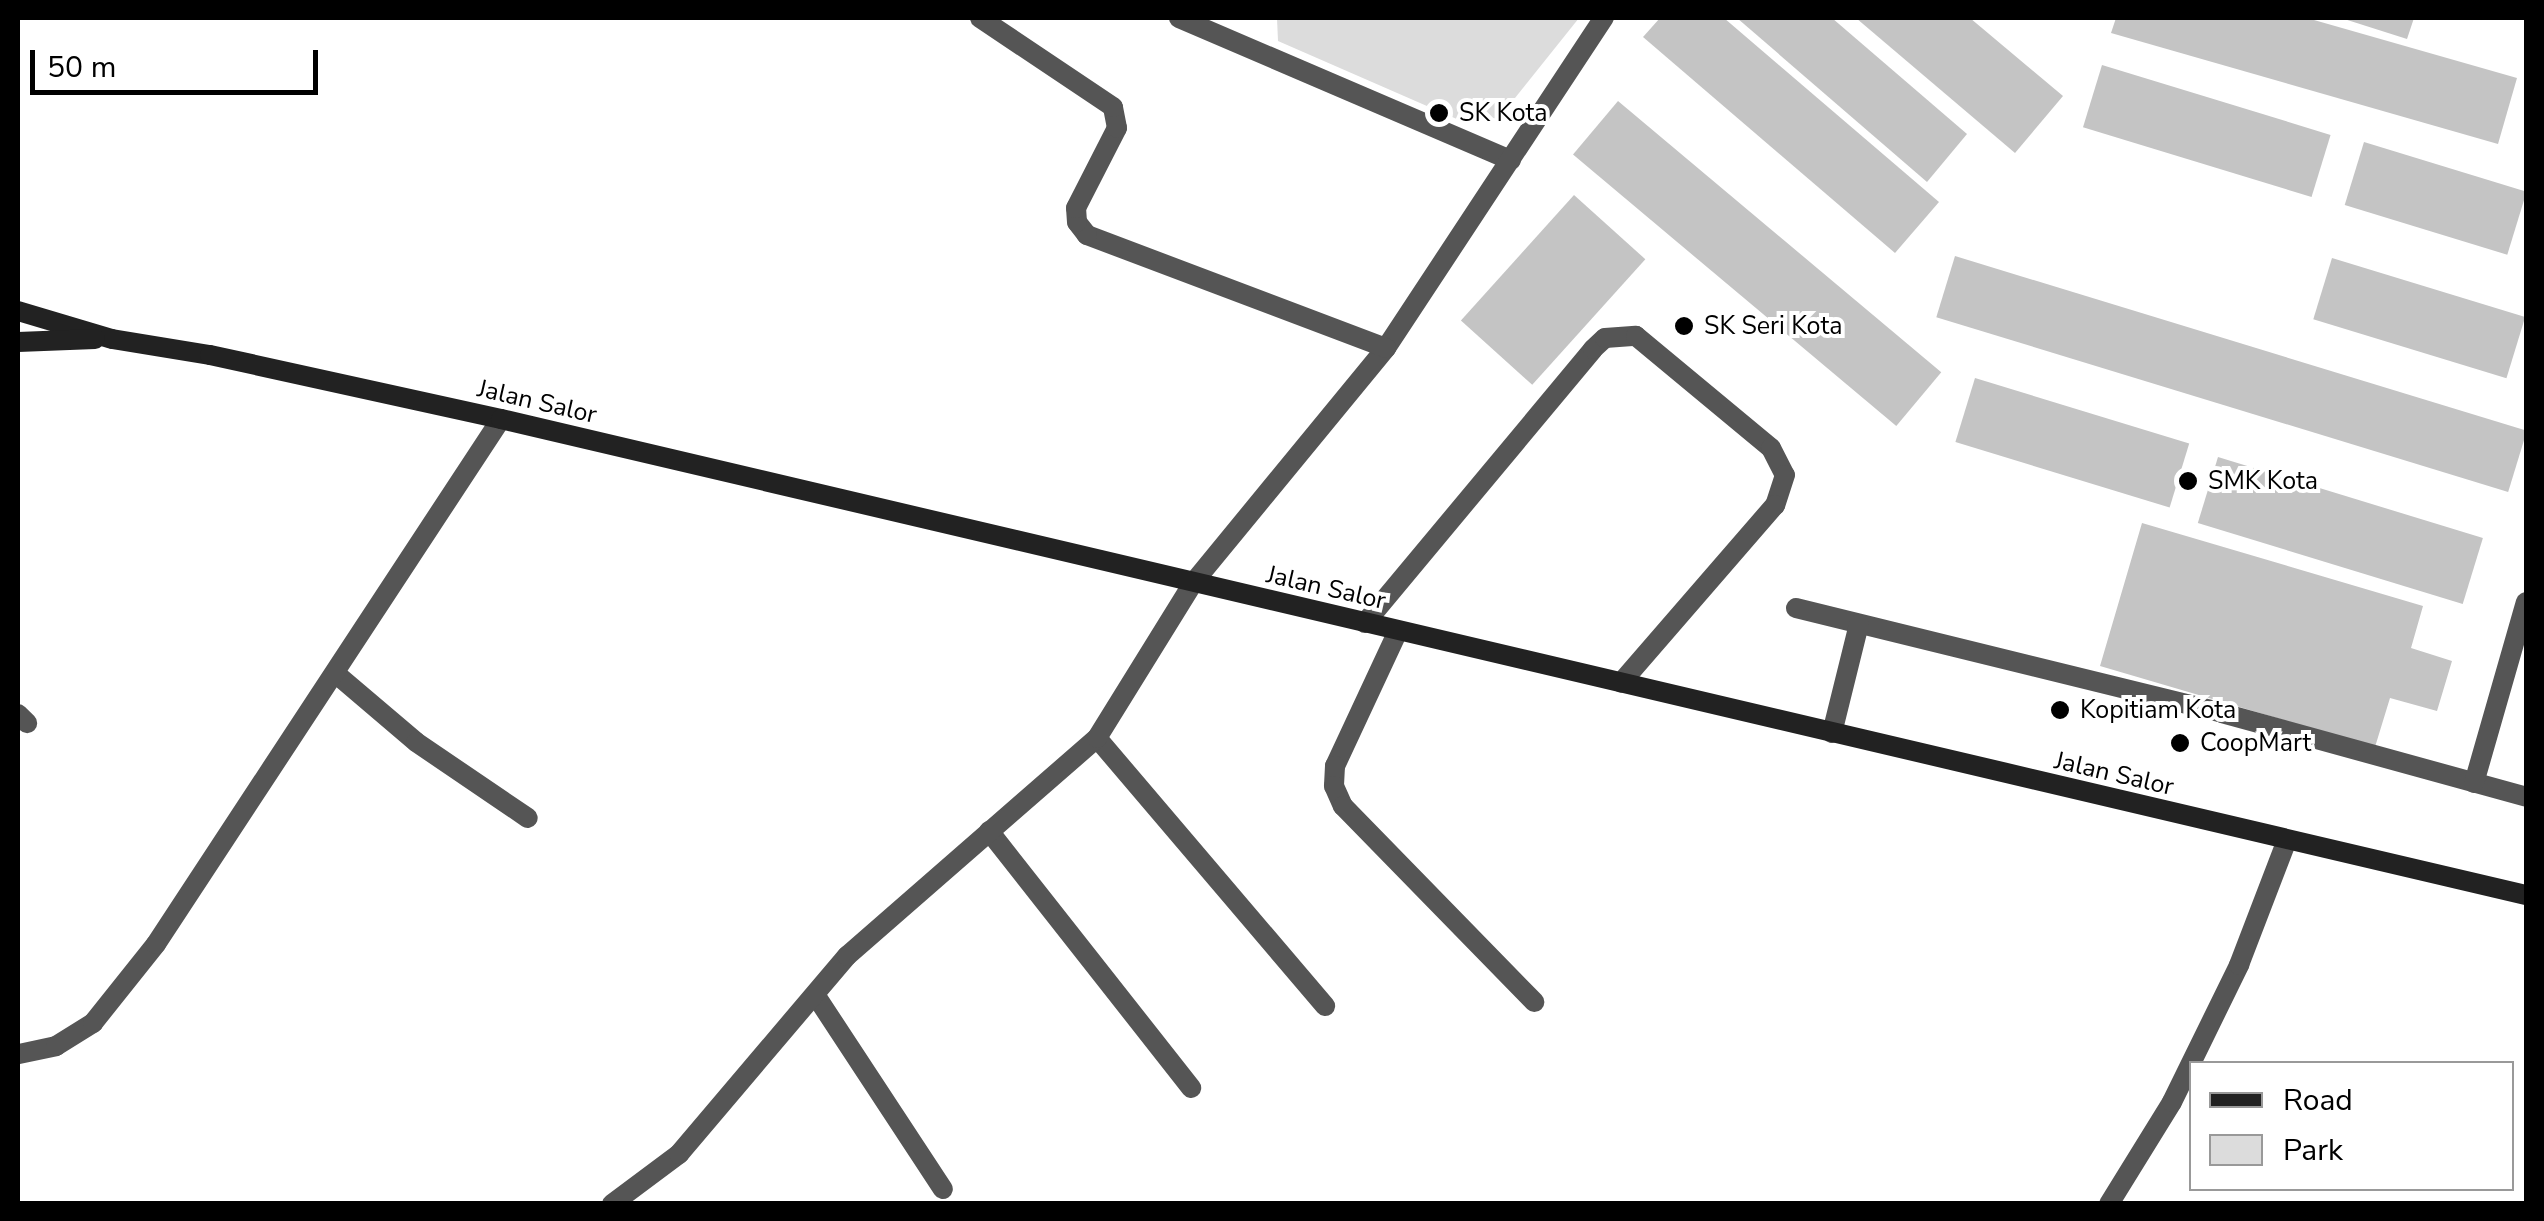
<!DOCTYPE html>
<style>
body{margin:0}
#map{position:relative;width:2544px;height:1221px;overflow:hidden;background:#fff;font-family:"Nunito Sans",sans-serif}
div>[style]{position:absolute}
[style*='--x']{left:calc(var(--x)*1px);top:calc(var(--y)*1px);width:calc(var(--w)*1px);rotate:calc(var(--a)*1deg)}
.green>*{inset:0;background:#dcdcdc}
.building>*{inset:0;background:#c4c4c4;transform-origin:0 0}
.lane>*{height:20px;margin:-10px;padding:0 10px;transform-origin:10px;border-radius:10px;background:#555}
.street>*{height:20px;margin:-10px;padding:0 10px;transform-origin:10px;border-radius:10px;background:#555}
.secondary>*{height:20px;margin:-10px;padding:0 10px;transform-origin:10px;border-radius:10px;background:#222}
.dots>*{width:28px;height:28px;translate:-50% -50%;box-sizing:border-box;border:5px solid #fff;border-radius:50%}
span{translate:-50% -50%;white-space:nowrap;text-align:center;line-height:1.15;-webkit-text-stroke:8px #fff;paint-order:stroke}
.poi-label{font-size:25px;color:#000}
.left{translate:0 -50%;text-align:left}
.street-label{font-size:25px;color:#000}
.frame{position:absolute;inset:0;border:20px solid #000;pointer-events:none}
.legend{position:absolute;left:2189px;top:1061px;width:325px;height:130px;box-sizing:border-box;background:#fff;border:2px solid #999;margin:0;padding:12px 18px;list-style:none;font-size:30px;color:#000}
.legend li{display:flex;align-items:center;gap:20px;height:50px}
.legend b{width:50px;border:2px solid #999}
.scale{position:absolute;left:30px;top:50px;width:288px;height:45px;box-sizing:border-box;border:5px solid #000;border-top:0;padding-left:12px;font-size:30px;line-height:35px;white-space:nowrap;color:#000;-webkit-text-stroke:8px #fff;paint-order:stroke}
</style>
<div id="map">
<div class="green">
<div style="clip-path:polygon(1277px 18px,1579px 18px,1499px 118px,1459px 120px,1278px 41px)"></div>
</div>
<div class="building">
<div style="clip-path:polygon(1660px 18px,1724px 18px,1939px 202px,1895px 253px,1643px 37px)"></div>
<div style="clip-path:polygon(1737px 18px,1832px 18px,1967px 134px,1927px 182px)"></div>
<div style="clip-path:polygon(1856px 18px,1970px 18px,2063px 96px,2015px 153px)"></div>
<div style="clip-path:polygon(2116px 18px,2307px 18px,2517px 78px,2498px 144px,2111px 33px)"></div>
<div style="clip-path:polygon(2341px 18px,2414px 18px,2407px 39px)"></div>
<div style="left:2102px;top:65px;width:239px;height:65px;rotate:17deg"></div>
<div style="left:1618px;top:101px;width:422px;height:70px;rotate:40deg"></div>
<div style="left:2364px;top:142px;width:170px;height:66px;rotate:17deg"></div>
<div style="left:1574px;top:195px;width:96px;height:169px;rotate:42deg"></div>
<div style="left:1955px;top:256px;width:598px;height:64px;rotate:17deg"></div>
<div style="left:2332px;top:258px;width:202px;height:64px;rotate:17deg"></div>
<div style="left:1975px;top:378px;width:224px;height:67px;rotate:17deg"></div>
<div style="left:2218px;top:457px;width:277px;height:69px;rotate:17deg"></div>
<div style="clip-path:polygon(2142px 523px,2423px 606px,2411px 648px,2452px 661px,2437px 711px,2390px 698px,2375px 747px,2100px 666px)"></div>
</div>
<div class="lane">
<div style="--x:1179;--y:18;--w:361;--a:23.2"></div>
<div style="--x:1386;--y:348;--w:396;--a:-56.6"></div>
<div style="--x:1796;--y:608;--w:439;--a:13.8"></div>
<div style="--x:2222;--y:713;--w:315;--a:15.4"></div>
<div style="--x:1365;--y:623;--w:356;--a:-50.2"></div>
<div style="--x:1593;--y:349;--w:16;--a:-43"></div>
<div style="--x:1605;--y:338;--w:31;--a:-4"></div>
<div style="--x:1636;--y:336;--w:175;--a:39.7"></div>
<div style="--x:1771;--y:448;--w:30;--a:63"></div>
<div style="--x:1785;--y:475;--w:32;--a:108"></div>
<div style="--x:1775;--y:505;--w:235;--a:130.9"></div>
<div style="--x:1832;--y:733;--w:112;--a:-76.1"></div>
<div style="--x:1097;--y:738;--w:352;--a:49.6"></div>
<div style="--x:2474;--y:783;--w:188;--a:-74"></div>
<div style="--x:989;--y:831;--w:327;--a:51.8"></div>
<div style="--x:816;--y:996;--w:231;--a:56.7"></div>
</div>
<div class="street">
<div style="--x:1398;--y:631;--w:149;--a:115"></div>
<div style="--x:1335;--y:766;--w:20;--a:93"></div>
<div style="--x:1334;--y:786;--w:22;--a:66"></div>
<div style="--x:1343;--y:806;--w:274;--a:45.7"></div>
<div style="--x:335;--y:673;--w:106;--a:40.4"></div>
<div style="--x:416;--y:742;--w:135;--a:34.2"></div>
<div style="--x:18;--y:714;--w:13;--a:45"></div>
<div style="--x:19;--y:1054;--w:38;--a:-12"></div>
<div style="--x:56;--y:1046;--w:44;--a:-31.9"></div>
<div style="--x:93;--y:1023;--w:101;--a:-51.4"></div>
<div style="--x:156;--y:944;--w:628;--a:-56.69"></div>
<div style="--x:612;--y:1204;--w:84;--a:-36.7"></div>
<div style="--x:679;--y:1154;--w:260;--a:-49.7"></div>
<div style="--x:847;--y:956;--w:332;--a:-41.1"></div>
<div style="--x:1097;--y:738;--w:182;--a:-58.2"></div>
<div style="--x:1193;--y:583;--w:304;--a:-50.6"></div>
<div style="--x:1386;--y:348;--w:320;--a:-159.3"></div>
<div style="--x:1087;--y:235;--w:16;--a:-128"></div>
<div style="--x:1077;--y:222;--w:14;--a:-94"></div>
<div style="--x:1076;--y:208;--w:90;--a:-62.9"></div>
<div style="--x:1117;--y:128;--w:21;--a:-101"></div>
<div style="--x:1113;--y:107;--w:160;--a:-146.2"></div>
<div style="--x:2109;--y:1204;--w:120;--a:-58.3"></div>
<div style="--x:2172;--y:1102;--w:153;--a:-63.9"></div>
<div style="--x:2239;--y:965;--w:134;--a:-69"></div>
</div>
<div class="secondary">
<div style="--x:18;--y:311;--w:98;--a:16.6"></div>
<div style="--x:112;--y:339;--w:99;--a:9.3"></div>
<div style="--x:210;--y:355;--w:298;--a:12.4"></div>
<div style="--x:501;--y:419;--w:2080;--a:13.23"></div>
<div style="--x:18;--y:342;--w:77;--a:-2.2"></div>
</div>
<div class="dots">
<div style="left:1439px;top:113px;background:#000"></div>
<div style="left:1684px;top:326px;background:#000"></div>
<div style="left:2188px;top:481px;background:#000"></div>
<div style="left:2060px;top:710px;background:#000"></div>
<div style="left:2180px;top:743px;background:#000"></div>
</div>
<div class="poi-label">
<span class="left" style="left:1459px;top:113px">SK Kota</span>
<span class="left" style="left:1704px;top:326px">SK Seri Kota</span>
<span class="left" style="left:2208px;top:481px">SMK Kota</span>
<span class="left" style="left:2080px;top:710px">Kopitiam Kota</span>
<span class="left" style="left:2200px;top:743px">CoopMart</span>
</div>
<div class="street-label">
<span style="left:537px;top:402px;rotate:13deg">Jalan Salor</span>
<span style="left:1326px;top:588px;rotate:13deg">Jalan Salor</span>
<span style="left:2114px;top:774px;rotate:13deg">Jalan Salor</span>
</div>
<div class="frame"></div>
<ul class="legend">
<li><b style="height:12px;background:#222"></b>Road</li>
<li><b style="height:28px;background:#dcdcdc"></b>Park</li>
</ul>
<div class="scale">50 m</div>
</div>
